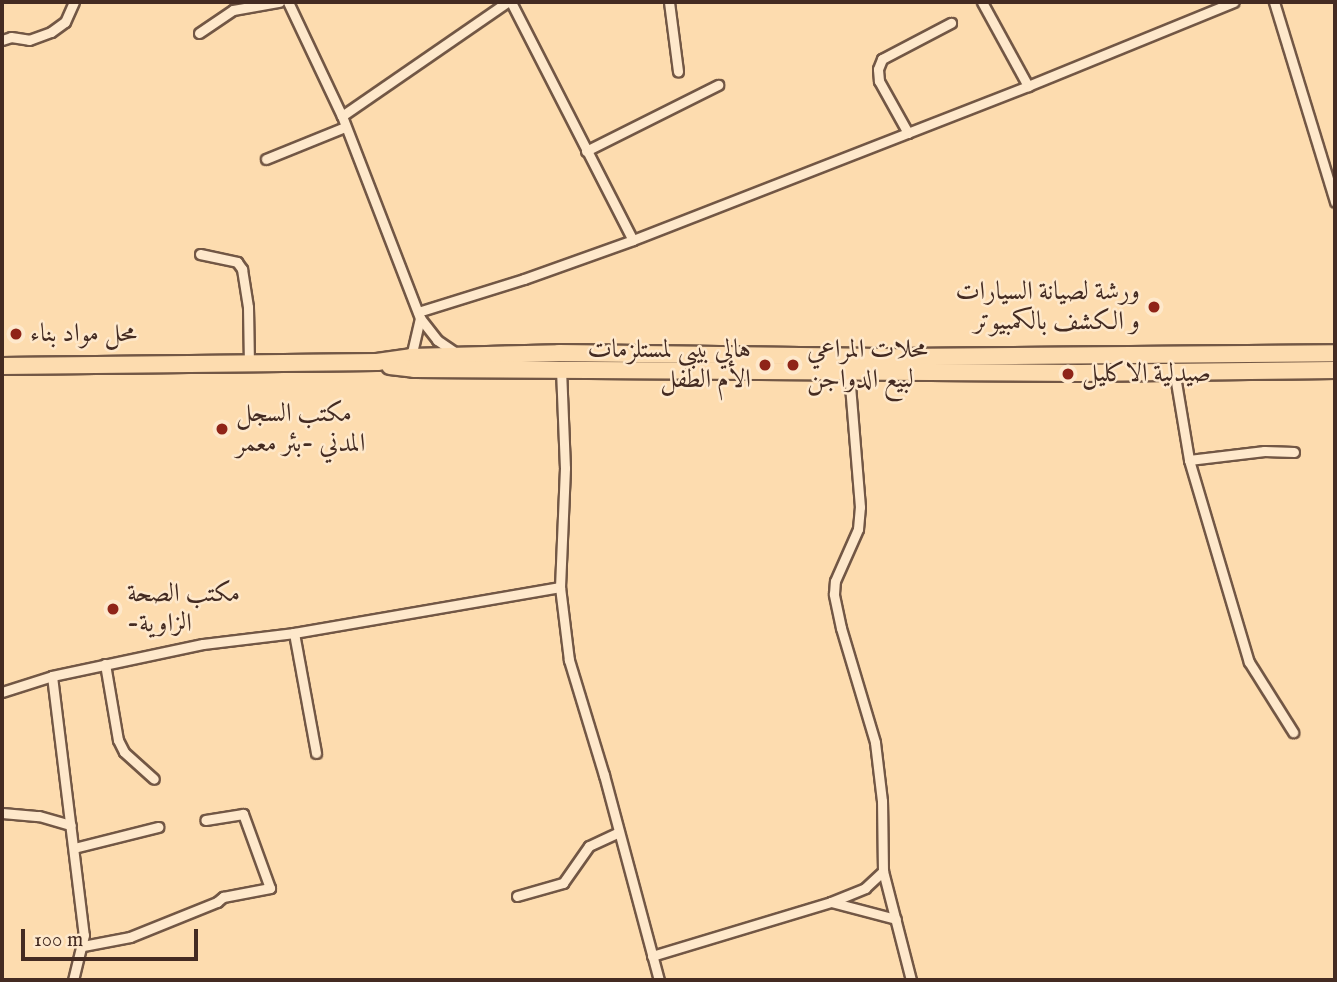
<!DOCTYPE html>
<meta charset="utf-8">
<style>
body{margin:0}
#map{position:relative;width:1337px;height:982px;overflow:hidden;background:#fddcaf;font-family:"IM FELL English",Amiri,serif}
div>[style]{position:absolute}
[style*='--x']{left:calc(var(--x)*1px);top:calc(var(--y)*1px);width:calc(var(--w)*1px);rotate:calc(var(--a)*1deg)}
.roads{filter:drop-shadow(2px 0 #725745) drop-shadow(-2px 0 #725745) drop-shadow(0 2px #725745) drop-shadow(0 -2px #725745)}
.minor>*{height:9px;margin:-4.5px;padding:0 4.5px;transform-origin:4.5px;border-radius:4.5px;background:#fee8cb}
.trunk>*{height:16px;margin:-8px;padding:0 8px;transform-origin:8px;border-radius:8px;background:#fddcaf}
.dots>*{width:19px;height:19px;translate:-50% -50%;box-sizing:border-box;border:4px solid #fee8cb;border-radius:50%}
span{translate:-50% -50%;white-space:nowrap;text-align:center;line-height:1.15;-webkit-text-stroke:5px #fee8cb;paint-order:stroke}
.poi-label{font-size:26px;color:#442b22}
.right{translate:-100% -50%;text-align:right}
.left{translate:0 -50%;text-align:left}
.frame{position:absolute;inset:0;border:4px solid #442b22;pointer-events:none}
.scale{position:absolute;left:21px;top:929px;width:177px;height:32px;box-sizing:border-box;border:4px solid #442b22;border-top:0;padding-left:9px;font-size:21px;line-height:24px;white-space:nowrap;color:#442b22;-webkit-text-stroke:5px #fee8cb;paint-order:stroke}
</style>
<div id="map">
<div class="roads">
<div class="minor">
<div style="--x:288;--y:2;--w:126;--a:64.7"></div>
<div style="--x:342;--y:116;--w:217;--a:68.9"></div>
<div style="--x:420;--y:318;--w:28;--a:52"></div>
<div style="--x:437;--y:340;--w:23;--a:34"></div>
<div style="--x:511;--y:2;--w:267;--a:62.9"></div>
<div style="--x:669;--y:2;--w:70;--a:82.6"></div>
<div style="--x:982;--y:2;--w:96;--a:61.3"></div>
<div style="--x:1274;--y:2;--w:209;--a:73"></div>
<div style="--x:199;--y:33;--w:41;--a:-34.1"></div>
<div style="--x:233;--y:10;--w:47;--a:-9.9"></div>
<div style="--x:2;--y:40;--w:9;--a:-18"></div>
<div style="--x:11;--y:37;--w:18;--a:9"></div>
<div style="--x:29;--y:40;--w:23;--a:-20"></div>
<div style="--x:51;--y:32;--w:17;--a:-36"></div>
<div style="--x:65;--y:22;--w:22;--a:-66"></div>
<div style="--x:342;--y:116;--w:201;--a:-34.6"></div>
<div style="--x:908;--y:133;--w:60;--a:-119.1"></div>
<div style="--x:879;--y:81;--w:12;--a:-95"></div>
<div style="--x:878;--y:69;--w:11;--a:-68"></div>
<div style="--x:882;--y:59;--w:78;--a:-27.6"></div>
<div style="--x:586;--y:151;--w:148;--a:-26.6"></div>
<div style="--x:266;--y:159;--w:85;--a:-22.1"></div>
<div style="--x:200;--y:254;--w:38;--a:12"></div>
<div style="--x:237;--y:262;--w:9;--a:54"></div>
<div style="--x:242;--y:269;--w:38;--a:81"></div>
<div style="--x:248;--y:307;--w:57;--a:89"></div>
<div style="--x:418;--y:312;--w:111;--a:-17.3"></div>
<div style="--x:524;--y:279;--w:116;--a:-19.7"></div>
<div style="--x:633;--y:240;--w:424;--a:-21.3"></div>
<div style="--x:1028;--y:86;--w:222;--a:-22.2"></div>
<div style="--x:411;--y:357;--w:40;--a:-77"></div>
<div style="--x:561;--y:369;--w:99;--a:87.7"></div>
<div style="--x:565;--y:468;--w:119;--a:92.4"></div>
<div style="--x:560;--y:587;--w:74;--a:83"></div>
<div style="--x:569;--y:660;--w:120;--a:73.1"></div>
<div style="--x:604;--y:775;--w:212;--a:75"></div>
<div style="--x:1174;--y:370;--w:91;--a:80.5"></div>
<div style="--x:1189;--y:460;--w:211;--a:73.5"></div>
<div style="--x:1249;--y:662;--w:83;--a:57.8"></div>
<div style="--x:1189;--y:460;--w:76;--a:-6.8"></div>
<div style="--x:1264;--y:451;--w:30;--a:2"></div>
<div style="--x:294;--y:633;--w:122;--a:79.6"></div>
<div style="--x:105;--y:664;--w:77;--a:80.3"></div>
<div style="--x:118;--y:740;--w:13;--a:63"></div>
<div style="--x:124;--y:752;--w:40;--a:42"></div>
<div style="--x:52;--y:676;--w:261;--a:83"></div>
<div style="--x:84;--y:935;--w:46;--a:103.7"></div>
<div style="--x:2;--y:692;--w:52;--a:-17.7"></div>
<div style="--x:52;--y:676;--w:154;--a:-12"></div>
<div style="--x:203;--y:644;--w:92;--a:-6.9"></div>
<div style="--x:294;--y:633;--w:270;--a:-9.8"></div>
<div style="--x:2;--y:813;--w:37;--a:5"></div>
<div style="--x:39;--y:816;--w:33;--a:16"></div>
<div style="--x:74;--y:848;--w:87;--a:-14"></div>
<div style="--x:883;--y:871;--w:113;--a:75.6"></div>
<div style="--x:517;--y:896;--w:48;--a:-15.8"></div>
<div style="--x:563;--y:883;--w:45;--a:-54.9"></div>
<div style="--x:589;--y:846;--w:33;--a:-25"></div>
<div style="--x:831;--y:902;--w:67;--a:14.7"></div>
<div style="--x:83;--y:946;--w:48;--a:-10.8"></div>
<div style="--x:130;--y:937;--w:94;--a:-21.9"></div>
<div style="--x:217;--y:902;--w:8;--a:-40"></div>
<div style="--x:223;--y:897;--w:48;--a:-10.8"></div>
<div style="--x:270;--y:888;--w:79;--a:-110"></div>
<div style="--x:243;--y:814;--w:38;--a:171"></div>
<div style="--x:652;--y:956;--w:187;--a:-16.8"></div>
<div style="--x:831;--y:902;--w:37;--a:-22"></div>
<div style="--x:865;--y:888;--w:25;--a:-43"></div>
<div style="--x:883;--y:871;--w:70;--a:-90.8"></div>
<div style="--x:882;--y:801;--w:59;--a:-96.8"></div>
<div style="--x:875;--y:742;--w:119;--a:-106.6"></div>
<div style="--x:841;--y:628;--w:35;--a:-102"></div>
<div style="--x:834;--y:594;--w:13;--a:-86"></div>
<div style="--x:835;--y:581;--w:57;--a:-66.1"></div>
<div style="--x:858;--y:529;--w:22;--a:-85"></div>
<div style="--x:860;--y:507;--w:135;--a:-94.7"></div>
</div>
<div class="trunk">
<div style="--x:2;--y:366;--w:375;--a:-0.6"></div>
<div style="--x:377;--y:362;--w:34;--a:-8"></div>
<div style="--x:411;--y:357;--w:148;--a:-1.5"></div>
<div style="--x:559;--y:353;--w:342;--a:0.7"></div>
<div style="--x:901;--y:357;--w:434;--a:-0.5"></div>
<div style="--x:390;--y:366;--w:24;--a:7"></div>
<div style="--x:414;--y:369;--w:666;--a:0.34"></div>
<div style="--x:1080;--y:373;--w:255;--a:-0.7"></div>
</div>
</div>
<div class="dots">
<div style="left:1154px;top:307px;background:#8f2418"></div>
<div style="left:16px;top:334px;background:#8f2418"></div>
<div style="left:765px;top:365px;background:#8f2418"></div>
<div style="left:793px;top:365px;background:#8f2418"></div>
<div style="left:1068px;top:374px;background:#8f2418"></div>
<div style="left:222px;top:429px;background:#8f2418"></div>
<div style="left:113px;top:609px;background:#8f2418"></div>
</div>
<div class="poi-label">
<span class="right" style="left:1140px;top:307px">ورشة لصيانة السيارات<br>و الكشف بالكمبيوتر</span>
<span class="left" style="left:30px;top:334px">محل مواد بناء</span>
<span class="right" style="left:751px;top:365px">هالي بيبي لمستلزمات<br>الأم الطفل</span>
<span class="left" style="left:807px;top:365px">محلات المراعي<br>لبيع الدواجن</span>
<span class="left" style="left:1082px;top:374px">صيدلية الاكليل</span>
<span class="left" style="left:236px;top:429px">مكتب السجل<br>المدني -بئر معمر</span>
<span class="left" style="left:127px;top:609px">مكتب الصحة<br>-الزاوية</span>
</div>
<div class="frame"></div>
<div class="scale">100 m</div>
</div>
